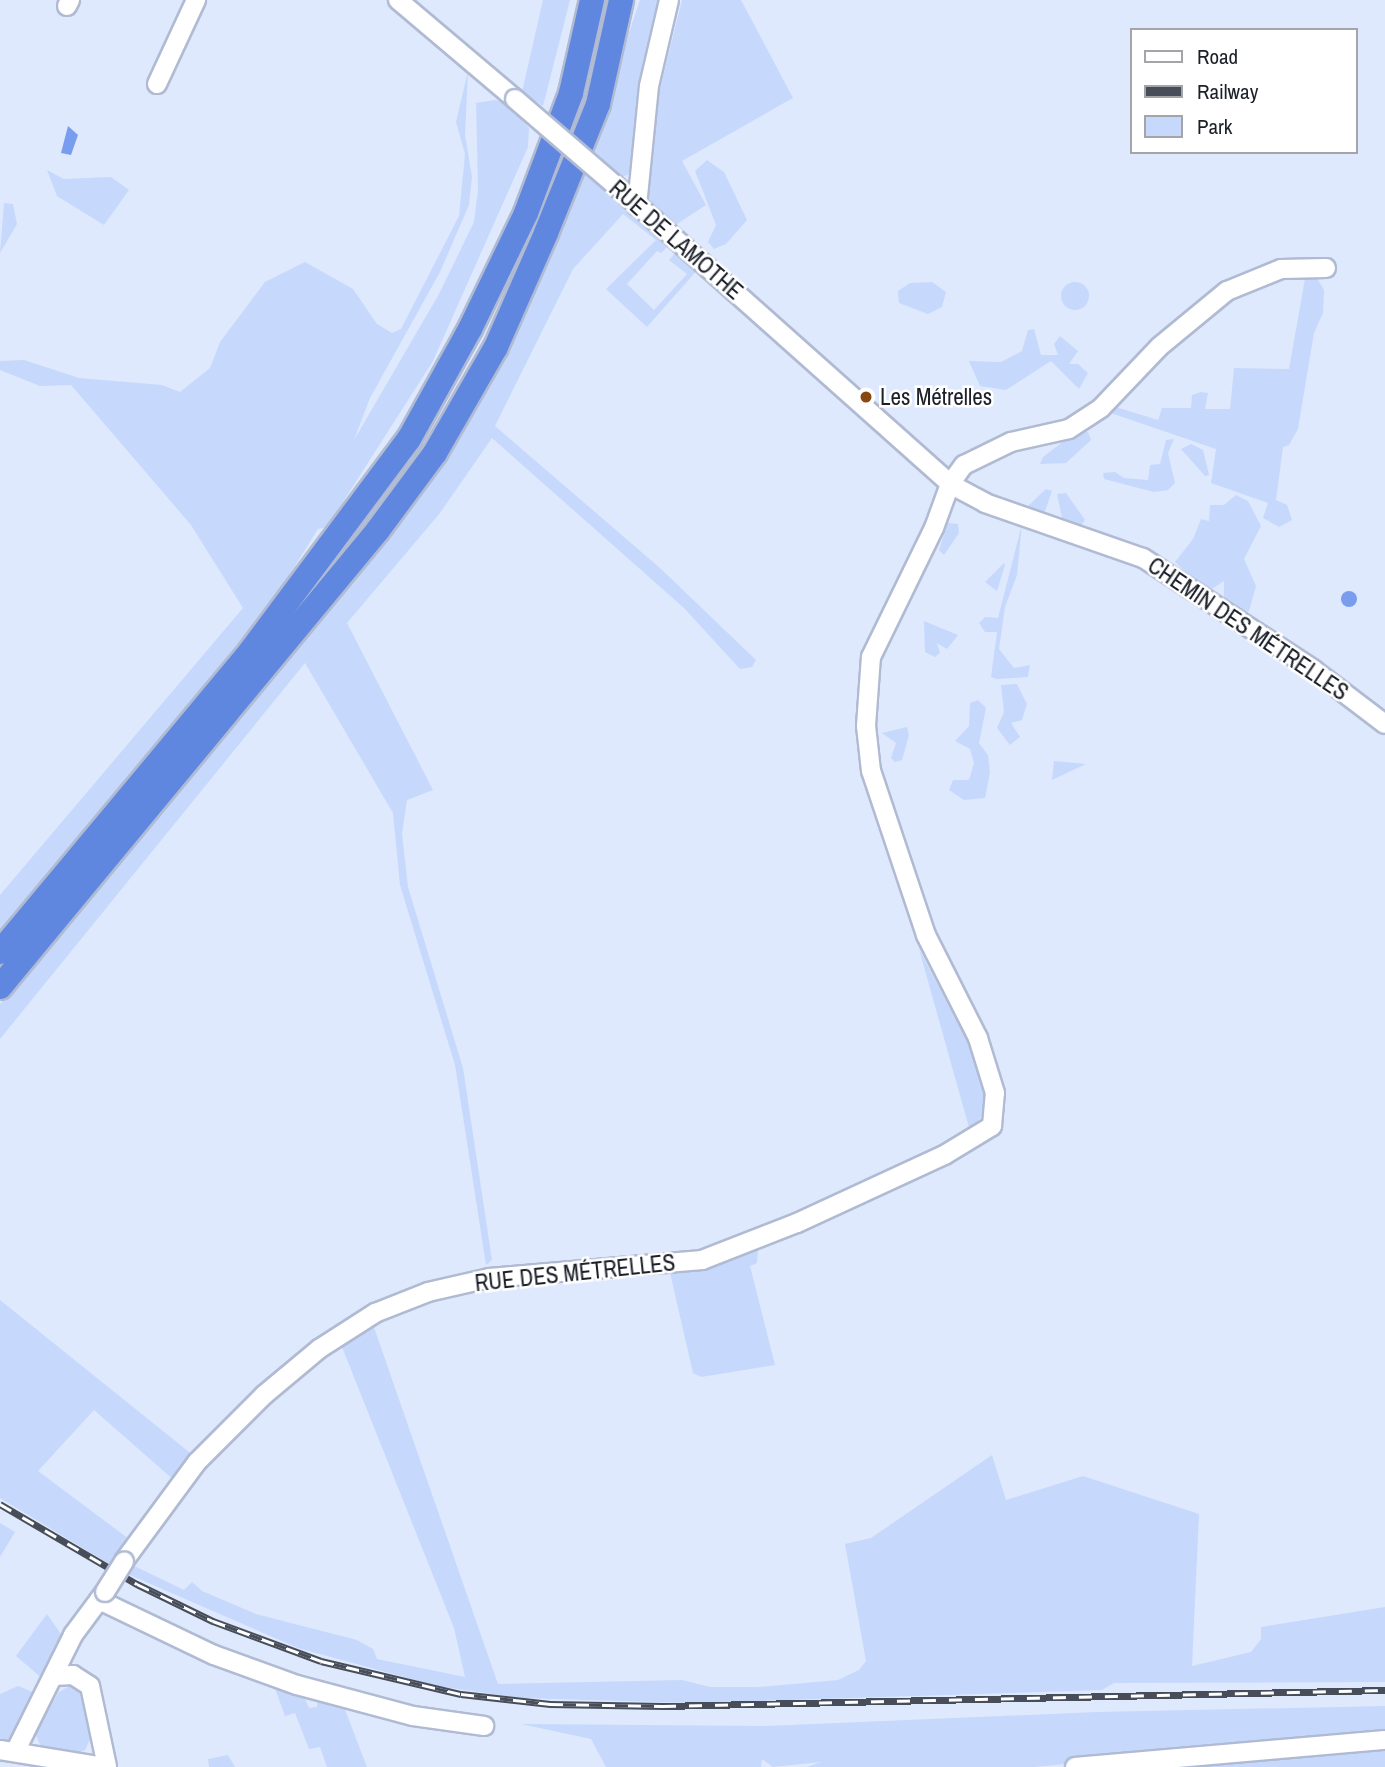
<!DOCTYPE html>
<meta charset="utf-8">
<style>
body{margin:0}
#map{position:relative;width:1385px;height:1767px;overflow:hidden;background:#dfe9fd;font-family:"Archivo Narrow",sans-serif}
div>[style]{position:absolute}
[style*='--x']{left:calc(var(--x)*1px);top:calc(var(--y)*1px);width:calc(var(--w)*1px);rotate:calc(var(--a)*1deg)}
.green>*{inset:0;background:#c6d8fc}
.round{border-radius:50%}
.water>*{inset:0;background:#789dee}
.roads{filter:drop-shadow(2px 0 #b0bbd3) drop-shadow(-2px 0 #b0bbd3) drop-shadow(0 2px #b0bbd3) drop-shadow(0 -2px #b0bbd3)}
.minor>*{height:18px;margin:-9px;padding:0 9px;transform-origin:9px;border-radius:9px;background:#fff}
.highway>*{height:24px;margin:-12px;padding:0 12px;transform-origin:12px;border-radius:12px;background:#6087e0}
.rail>*{height:7px;margin-top:-3.5px;transform-origin:0;background:repeating-linear-gradient(90deg,#fff 0 13px,#484e59 0 26px);box-sizing:border-box;border-block:2px solid #484e59}
.bridges{filter:drop-shadow(2px 0 #b0bbd3) drop-shadow(-2px 0 #b0bbd3) drop-shadow(0 2px #b0bbd3) drop-shadow(0 -2px #b0bbd3)}
.minor-bridge>*{height:18px;margin:-9px;padding:0 9px;transform-origin:9px;border-radius:9px;background:#fff}
.dots>*{width:19px;height:19px;translate:-50% -50%;box-sizing:border-box;border:4px solid #fff;border-radius:50%}
span{translate:-50% -50%;white-space:nowrap;text-align:center;line-height:1.15;-webkit-text-stroke:5px #fff;paint-order:stroke}
.street-label{font-size:23px;color:#1b1f28}
.poi-label{font-size:23px;color:#1b1f28}
.left{translate:0 -50%;text-align:left}
.legend{position:absolute;left:1130px;top:28px;width:228px;height:126px;box-sizing:border-box;background:#fff;border:2px solid #a4a5a9;margin:0;padding:9px 12px;list-style:none;font-size:21px;color:#1b1f28}
.legend li{display:flex;align-items:center;gap:14px;height:35px}
.legend b{width:35px;border:2px solid #a4a5a9}
</style>
<div id="map">
<div class="green">
<div style="clip-path:polygon(543px 0,570px 0,543px 106px,522px 92px)"></div>
<div style="clip-path:polygon(640px 0,665px 0,637px 108px,638px 144px,632px 174px,616px 178px,589px 151px)"></div>
<div style="clip-path:polygon(682px 0,741px 0,793px 98px,682px 161px,706px 205px,671px 228px,651px 208px,648px 197px,656px 105px)"></div>
<div style="clip-path:polygon(468px 71px,465px 135px,472px 177px,469px 205px,440px 272px,370px 398px,354px 440px,439px 294px,474px 222px,478px 190px,476px 103px,495px 100px,507px 103px,529px 128px,528px 147px,433px 361px,327px 527px,318px 529px,275px 598px,0 933px,0 895px,243px 608px,191px 525px,71px 385px,40px 386px,0 370px,0 361px,24px 360px,79px 378px,162px 385px,180px 392px,210px 368px,220px 342px,265px 282px,305px 262px,353px 289px,377px 324px,392px 333px,401px 329px,459px 216px,465px 154px,456px 122px)"></div>
<div style="clip-path:polygon(707px 160px,724px 172px,747px 220px,726px 244px,714px 249px,708px 242px,716px 225px,695px 171px)"></div>
<div style="clip-path:polygon(47px 170px,64px 179px,111px 177px,129px 190px,104px 225px,57px 196px)"></div>
<div style="clip-path:polygon(582px 170px,671px 243px,661px 253px,657px 251px,627px 284px,654px 310px,687px 274px,669px 260px,678px 250px,699px 268px,647px 327px,606px 289px,656px 240px,623px 214px,573px 269px,495px 426px,660px 568px,756px 660px,752px 667px,740px 669px,684px 608px,492px 438px,440px 513px,347px 623px,433px 790px,407px 800px,402px 834px,408px 887px,463px 1068px,492px 1260px,486px 1265px,455px 1065px,400px 885px,393px 813px,305px 663px,0 1039px,0 1004px,407px 516px,512px 342px)"></div>
<div style="clip-path:polygon(4px 203px,13px 204px,17px 224px,0 253px)"></div>
<div style="clip-path:polygon(1313px 271px,1324px 290px,1323px 313px,1314px 333px,1298px 429px,1289px 445px,1283px 447px,1276px 500px,1287px 505px,1292px 520px,1279px 527px,1263px 518px,1268px 503px,1211px 483px,1216px 449px,1105px 411px,1109px 405px,1158px 420px,1162px 408px,1191px 408px,1192px 395px,1201px 392px,1208px 393px,1205px 409px,1230px 409px,1234px 368px,1289px 369px,1306px 273px)"></div>
<div style="clip-path:polygon(932px 282px,946px 292px,942px 307px,928px 314px,899px 303px,898px 291px,910px 283px)"></div>
<div class="round" style="left:1061px;top:282px;width:28px;height:28px"></div>
<div style="clip-path:polygon(1034px 329px,1041px 355px,1058px 355px,1054px 344px,1060px 336px,1078px 351px,1069px 364px,1078px 364px,1088px 373px,1079px 389px,1051px 361px,1006px 390px,980px 386px,969px 361px,1001px 362px,1022px 351px,1028px 330px)"></div>
<div style="clip-path:polygon(1088px 432px,1091px 440px,1066px 463px,1040px 464px,1043px 457px,1073px 434px)"></div>
<div style="clip-path:polygon(1174px 439px,1168px 453px,1175px 483px,1168px 490px,1154px 492px,1104px 479px,1103px 473px,1115px 472px,1124px 478px,1148px 480px,1150px 465px,1160px 464px,1166px 440px)"></div>
<div style="clip-path:polygon(1191px 444px,1203px 450px,1209px 475px,1205px 476px,1181px 449px)"></div>
<div style="clip-path:polygon(1046px 489px,1052px 491px,1044px 514px,1038px 518px,1029px 514px,1027px 507px)"></div>
<div style="clip-path:polygon(1066px 493px,1085px 520px,1079px 528px,1064px 527px,1057px 494px)"></div>
<div style="clip-path:polygon(1236px 495px,1248px 501px,1261px 526px,1244px 559px,1256px 586px,1249px 611px,1241px 616px,1224px 603px,1224px 581px,1207px 592px,1175px 562px,1193px 539px,1201px 519px,1209px 521px,1210px 505px,1224px 505px)"></div>
<div style="clip-path:polygon(948px 523px,958px 524px,959px 533px,944px 555px,939px 550px)"></div>
<div style="clip-path:polygon(1022px 524px,1017px 575px,1005px 607px,999px 649px,1014px 668px,1030px 665px,1028px 677px,997px 679px,991px 677px,997px 632px,985px 632px,979px 623px,985px 617px,998px 618px)"></div>
<div style="clip-path:polygon(1004px 563px,1005px 565px,997px 591px,985px 582px)"></div>
<div style="clip-path:polygon(924px 621px,958px 635px,947px 649px,937px 643px,940px 653px,935px 657px,925px 652px)"></div>
<div style="clip-path:polygon(1017px 684px,1027px 704px,1022px 720px,1011px 723px,1020px 737px,1010px 745px,997px 728px,1004px 712px,1001px 685px)"></div>
<div style="clip-path:polygon(978px 700px,986px 708px,979px 743px,988px 755px,990px 772px,985px 798px,964px 800px,949px 790px,953px 780px,969px 780px,974px 763px,970px 749px,955px 741px,969px 726px,970px 703px)"></div>
<div style="clip-path:polygon(907px 727px,909px 735px,902px 760px,895px 762px,891px 758px,896px 743px,882px 733px)"></div>
<div style="clip-path:polygon(1054px 761px,1086px 764px,1052px 780px)"></div>
<div style="clip-path:polygon(919px 949px,986px 1077px,986px 1111px,970px 1131px)"></div>
<div style="clip-path:polygon(746px 1248px,758px 1249px,757px 1263px,750px 1266px,775px 1365px,701px 1377px,693px 1373px,668px 1264px)"></div>
<div style="clip-path:polygon(0 1300px,194px 1456px,175px 1481px,94px 1410px,38px 1471px,129px 1539px,114px 1567px,0 1498px)"></div>
<div style="clip-path:polygon(370px 1316px,498px 1684px,682px 1680px,710px 1687px,758px 1687px,838px 1680px,859px 1670px,866px 1661px,845px 1544px,871px 1538px,992px 1455px,1006px 1500px,1083px 1476px,1199px 1514px,1192px 1666px,1251px 1652px,1261px 1639px,1261px 1627px,1385px 1607px,1385px 1682px,1114px 1683px,1102px 1690px,693px 1703px,521px 1698px,437px 1686px,298px 1648px,130px 1575px,124px 1561px,184px 1590px,192px 1582px,202px 1591px,256px 1614px,357px 1640px,373px 1649px,377px 1659px,465px 1677px,454px 1628px,338px 1337px)"></div>
<div style="clip-path:polygon(0 1523px,15px 1532px,0 1557px)"></div>
<div style="clip-path:polygon(47px 1614px,63px 1637px,43px 1679px,16px 1656px)"></div>
<div style="clip-path:polygon(272px 1680px,301px 1690px,309px 1708px,317px 1707px,318px 1696px,342px 1702px,367px 1767px,327px 1767px,320px 1747px,309px 1749px,295px 1713px,285px 1716px)"></div>
<div style="clip-path:polygon(73px 1684px,84px 1686px,94px 1731px,85px 1750px,77px 1754px,41px 1747px,35px 1733px,59px 1692px)"></div>
<div style="clip-path:polygon(18px 1686px,35px 1693px,11px 1742px,0 1743px,0 1694px)"></div>
<div style="clip-path:polygon(1385px 1706px,1385px 1733px,1034px 1767px,807px 1767px,821px 1762px,773px 1767px,762px 1759px,761px 1767px,606px 1767px,591px 1739px,521px 1724px,767px 1726px,1096px 1712px)"></div>
<div style="clip-path:polygon(1385px 1751px,1385px 1767px,1151px 1767px,1180px 1760px,1189px 1766px,1320px 1753px)"></div>
<div style="clip-path:polygon(228px 1755px,235px 1767px,209px 1767px,208px 1759px)"></div>
</div>
<div class="water">
<div style="clip-path:polygon(68px 126px,78px 135px,71px 155px,61px 153px)"></div>
<div class="round" style="left:1341px;top:591px;width:16px;height:16px"></div>
</div>
<div class="roads">
<div class="minor">
<div style="--x:398;--y:0;--w:153;--a:40.2"></div>
<div style="--x:67;--y:6;--w:7;--a:-63"></div>
<div style="--x:157;--y:84;--w:93;--a:-65.1"></div>
<div style="--x:616;--y:186;--w:448;--a:41.7"></div>
<div style="--x:950;--y:484;--w:40;--a:28"></div>
<div style="--x:985;--y:503;--w:167;--a:19.2"></div>
<div style="--x:1143;--y:558;--w:204;--a:33.2"></div>
<div style="--x:1314;--y:670;--w:89;--a:37.3"></div>
<div style="--x:637;--y:206;--w:121;--a:-84.3"></div>
<div style="--x:649;--y:86;--w:88;--a:-76.9"></div>
<div style="--x:124;--y:1561;--w:123;--a:-53.6"></div>
<div style="--x:197;--y:1462;--w:95;--a:-45"></div>
<div style="--x:264;--y:1395;--w:72;--a:-39.9"></div>
<div style="--x:319;--y:1349;--w:67;--a:-32.7"></div>
<div style="--x:375;--y:1313;--w:57;--a:-21.6"></div>
<div style="--x:428;--y:1292;--w:63;--a:-12.9"></div>
<div style="--x:489;--y:1278;--w:214;--a:-4.8"></div>
<div style="--x:702;--y:1260;--w:102;--a:-21.3"></div>
<div style="--x:797;--y:1223;--w:164;--a:-24.8"></div>
<div style="--x:946;--y:1154;--w:54;--a:-31.3"></div>
<div style="--x:992;--y:1126;--w:33;--a:-85"></div>
<div style="--x:995;--y:1093;--w:58;--a:-107.2"></div>
<div style="--x:978;--y:1038;--w:115;--a:-116.8"></div>
<div style="--x:926;--y:935;--w:173;--a:-108.5"></div>
<div style="--x:871;--y:771;--w:45;--a:-96.3"></div>
<div style="--x:866;--y:726;--w:69;--a:-85.9"></div>
<div style="--x:871;--y:657;--w:144;--a:-64"></div>
<div style="--x:934;--y:528;--w:47;--a:-70"></div>
<div style="--x:950;--y:484;--w:24;--a:-54"></div>
<div style="--x:964;--y:465;--w:52;--a:-26.1"></div>
<div style="--x:1011;--y:442;--w:59;--a:-12.6"></div>
<div style="--x:1069;--y:429;--w:38;--a:-33"></div>
<div style="--x:1101;--y:408;--w:84;--a:-46.4"></div>
<div style="--x:1159;--y:347;--w:88;--a:-39.5"></div>
<div style="--x:1227;--y:291;--w:58;--a:-22.2"></div>
<div style="--x:1281;--y:269;--w:45;--a:-1.3"></div>
<div style="--x:99;--y:1600;--w:127;--a:25.6"></div>
<div style="--x:214;--y:1655;--w:88;--a:19.9"></div>
<div style="--x:297;--y:1685;--w:120;--a:15"></div>
<div style="--x:413;--y:1716;--w:72;--a:8"></div>
<div style="--x:54;--y:1676;--w:19;--a:-3"></div>
<div style="--x:73;--y:1675;--w:20;--a:33"></div>
<div style="--x:90;--y:1686;--w:83;--a:78.1"></div>
<div style="--x:0;--y:1750;--w:105;--a:9.3"></div>
<div style="--x:15;--y:1752;--w:131;--a:-63.6"></div>
<div style="--x:73;--y:1635;--w:54;--a:-53.3"></div>
<div style="--x:1075;--y:1767;--w:311;--a:-5"></div>
</div>
<div class="highway">
<div style="--x:0;--y:952;--w:391;--a:-50.2"></div>
<div style="--x:250;--y:652;--w:266;--a:-53.3"></div>
<div style="--x:409;--y:439;--w:126;--a:-61"></div>
<div style="--x:470;--y:329;--w:129;--a:-64.2"></div>
<div style="--x:526;--y:213;--w:128;--a:-69.4"></div>
<div style="--x:571;--y:93;--w:95;--a:-77.3"></div>
<div style="--x:0;--y:987;--w:593;--a:-50.4"></div>
<div style="--x:378;--y:530;--w:96;--a:-53.5"></div>
<div style="--x:435;--y:453;--w:122;--a:-60.1"></div>
<div style="--x:496;--y:347;--w:124;--a:-66.3"></div>
<div style="--x:546;--y:233;--w:139;--a:-68"></div>
<div style="--x:598;--y:104;--w:107;--a:-77.5"></div>
</div>
</div>
<div class="rail">
<div style="--x:0;--y:1504;--w:159;--a:30.3"></div>
<div style="--x:137;--y:1584;--w:85;--a:26"></div>
<div style="--x:213;--y:1621;--w:115;--a:20.3"></div>
<div style="--x:321;--y:1661;--w:144;--a:13.3"></div>
<div style="--x:461;--y:1694;--w:90;--a:6.4"></div>
<div style="--x:550;--y:1704;--w:113;--a:1"></div>
<div style="--x:663;--y:1706;--w:722;--a:-1.27"></div>
</div>
<div class="bridges">
<div class="minor-bridge">
<div style="--x:515;--y:99;--w:133;--a:40.7"></div>
<div style="--x:105;--y:1592;--w:36;--a:-58"></div>
</div>
</div>
<div class="dots">
<div style="left:866px;top:397px;background:#894812"></div>
</div>
<div class="street-label">
<span style="left:676px;top:240px;rotate:41deg">RUE DE LAMOTHE</span>
<span style="left:1248px;top:629px;rotate:34deg">CHEMIN DES MÉTRELLES</span>
<span style="left:575px;top:1273px;rotate:-6deg">RUE DES MÉTRELLES</span>
</div>
<div class="poi-label">
<span class="left" style="left:880px;top:397px">Les Métrelles</span>
</div>
<ul class="legend">
<li><b style="height:9px;background:#fff"></b>Road</li>
<li><b style="height:9px;background:#484e59"></b>Railway</li>
<li><b style="height:19px;background:#c6d8fc"></b>Park</li>
</ul>
</div>
